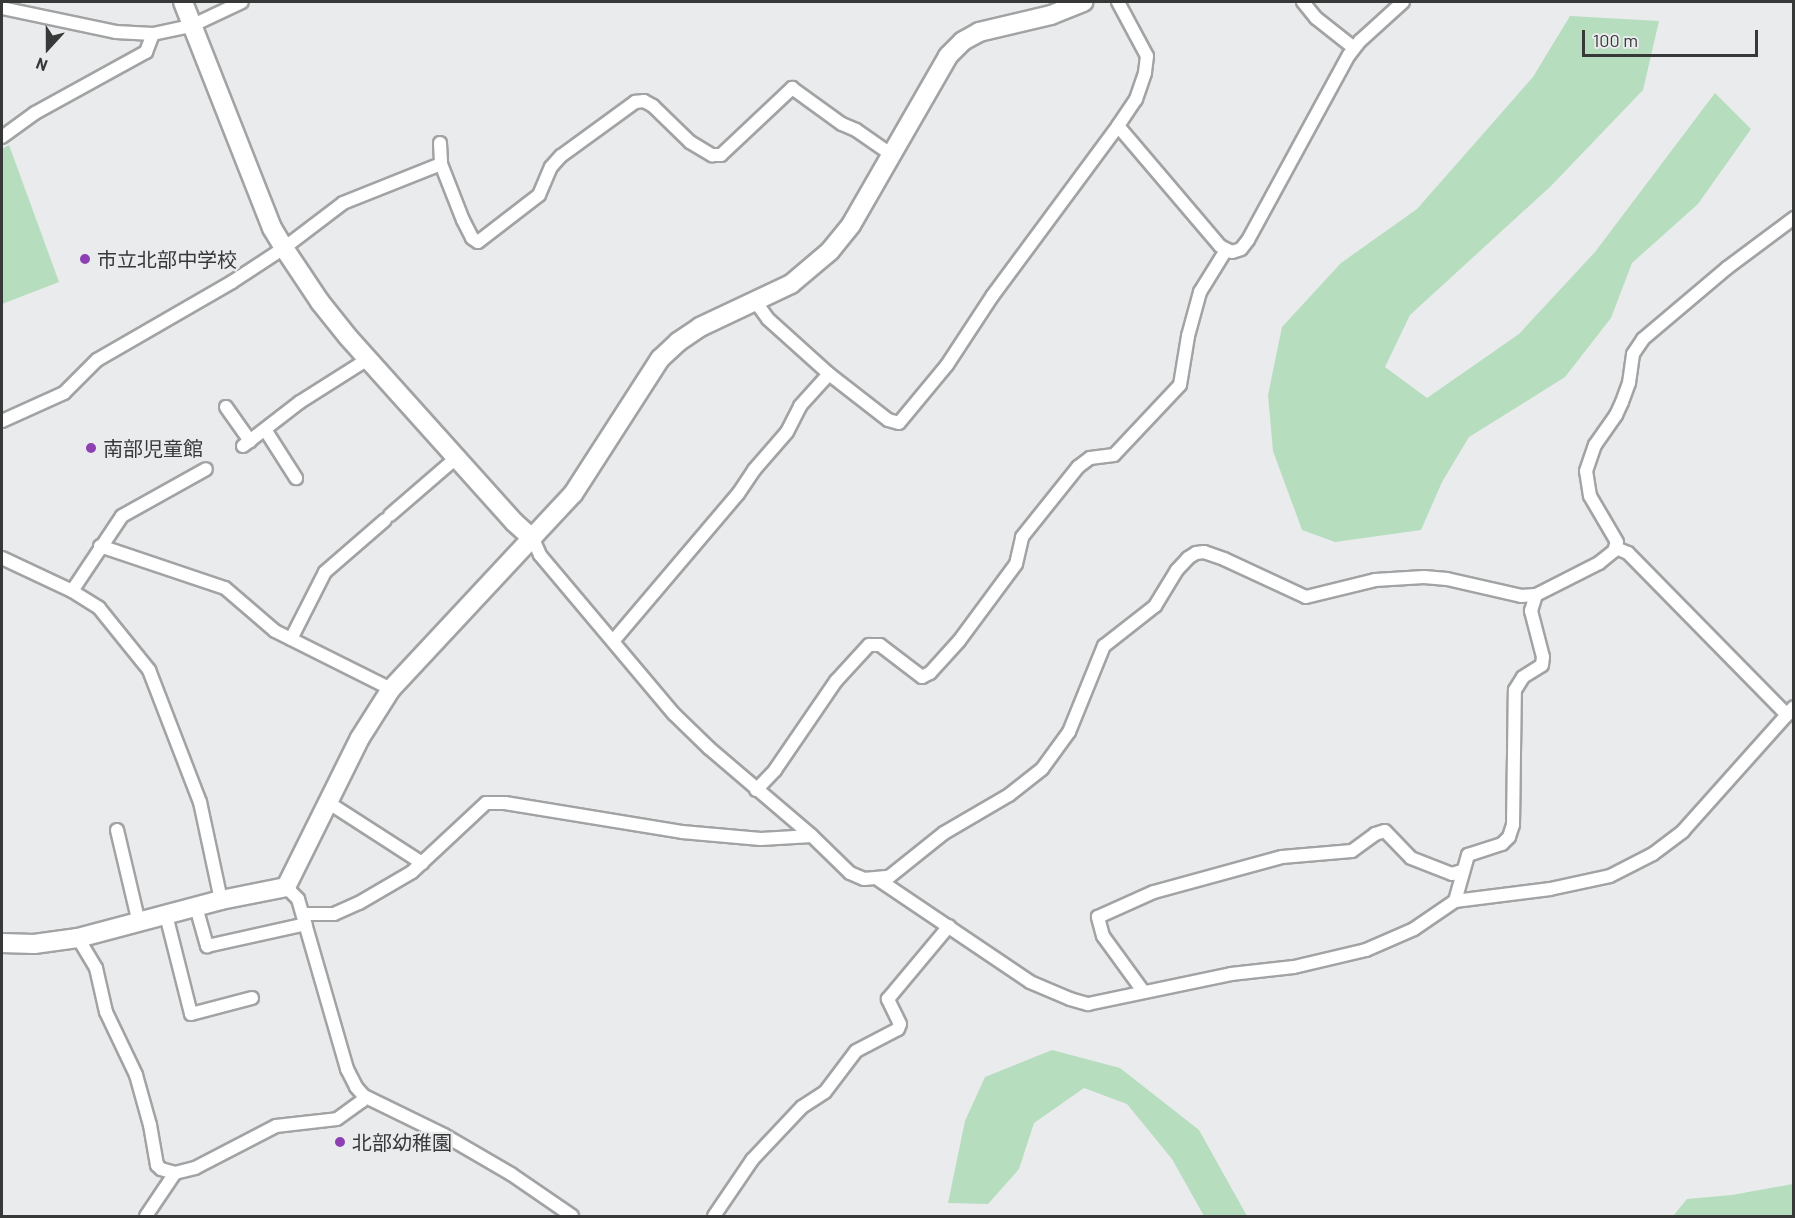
<!DOCTYPE html>
<meta charset="utf-8">
<style>
body{margin:0}
#map{position:relative;width:1795px;height:1218px;overflow:hidden;background:#eaebed;font-family:Barlow,"Noto Sans JP",sans-serif}
div>[style]{position:absolute}
[style*='--x']{left:calc(var(--x)*1px);top:calc(var(--y)*1px);width:calc(var(--w)*1px);rotate:calc(var(--a)*1deg)}
.green>*{inset:0;background:#b6ddbd}
.roads{filter:drop-shadow(2px 0 #a2a3a4) drop-shadow(-2px 0 #a2a3a4) drop-shadow(0 2px #a2a3a4) drop-shadow(0 -2px #a2a3a4)}
.street>*{height:12px;margin:-6px;padding:0 6px;transform-origin:6px;border-radius:6px;background:#fff}
.secondary>*{height:18px;margin:-9px;padding:0 9px;transform-origin:9px;border-radius:9px;background:#fff}
.dots>*{width:16px;height:16px;translate:-50% -50%;box-sizing:border-box;border:3px solid #eaebed;border-radius:50%}
span{translate:-50% -50%;white-space:nowrap;text-align:center;line-height:1.15;-webkit-text-stroke:4.5px #eaebed;paint-order:stroke}
.poi-label{font-size:20px;color:#373838}
.left{translate:0 -50%;text-align:left}
.frame{position:absolute;inset:0;border:3px solid #373838;pointer-events:none}
.north{position:absolute;left:18px;top:18px;width:60px;height:60px;-webkit-text-stroke:4px #eaebed;paint-order:stroke;rotate:201deg;font-size:16px;font-weight:700;line-height:24px;text-align:center;color:#373838}
.north::after{content:'';display:block;margin:auto;width:21px;height:27px;background:#373838;clip-path:polygon(50% 0,100% 100%,50% 72%,0 100%)}
.scale{position:absolute;left:1582px;top:30px;width:176px;height:27px;box-sizing:border-box;border:3px solid #373838;border-top:0;padding-left:8px;font-size:18px;line-height:21px;white-space:nowrap;color:#373838;-webkit-text-stroke:4px #eaebed;paint-order:stroke}
</style>
<div id="map">
<div class="green">
<div style="clip-path:polygon(1570px 16px,1659px 21px,1643px 90px,1551px 186px,1410px 315px,1385px 367px,1427px 398px,1519px 334px,1595px 252px,1715px 93px,1751px 129px,1698px 204px,1632px 263px,1611px 318px,1565px 377px,1469px 437px,1442px 482px,1421px 530px,1335px 542px,1302px 530px,1273px 451px,1268px 395px,1282px 327px,1341px 263px,1417px 209px,1533px 77px)"></div>
<div style="clip-path:polygon(9px 145px,59px 282px,2px 304px,2px 149px)"></div>
<div style="clip-path:polygon(1052px 1050px,1120px 1068px,1199px 1130px,1247px 1216px,1204px 1216px,1172px 1159px,1127px 1104px,1084px 1088px,1034px 1123px,1019px 1169px,988px 1204px,948px 1203px,965px 1121px,985px 1077px)"></div>
<div style="clip-path:polygon(1793px 1184px,1793px 1216px,1673px 1216px,1687px 1199px,1732px 1195px)"></div>
</div>
<div class="roads">
<div class="street">
<div style="--x:1118;--y:2;--w:61;--a:61.8"></div>
<div style="--x:1147;--y:56;--w:17;--a:97"></div>
<div style="--x:1145;--y:73;--w:28;--a:109"></div>
<div style="--x:1136;--y:99;--w:32;--a:124"></div>
<div style="--x:1118;--y:126;--w:157;--a:49.6"></div>
<div style="--x:1220;--y:246;--w:13;--a:27"></div>
<div style="--x:1232;--y:252;--w:9;--a:-18"></div>
<div style="--x:1241;--y:249;--w:11;--a:-52"></div>
<div style="--x:1248;--y:240;--w:211;--a:-61.4"></div>
<div style="--x:1349;--y:55;--w:18;--a:-52"></div>
<div style="--x:1360;--y:41;--w:58;--a:-42.2"></div>
<div style="--x:1303;--y:2;--w:21;--a:51"></div>
<div style="--x:1316;--y:18;--w:48;--a:38.3"></div>
<div style="--x:2;--y:8;--w:116;--a:11.9"></div>
<div style="--x:116;--y:32;--w:37;--a:3"></div>
<div style="--x:2;--y:137;--w:41;--a:-36"></div>
<div style="--x:35;--y:113;--w:127;--a:-28.8"></div>
<div style="--x:146;--y:52;--w:19;--a:-69"></div>
<div style="--x:153;--y:34;--w:39;--a:-12"></div>
<div style="--x:191;--y:26;--w:56;--a:-25.2"></div>
<div style="--x:440;--y:143;--w:21;--a:87"></div>
<div style="--x:441;--y:164;--w:60;--a:68.6"></div>
<div style="--x:463;--y:220;--w:20;--a:63"></div>
<div style="--x:472;--y:238;--w:7;--a:34"></div>
<div style="--x:478;--y:242;--w:77;--a:-37.6"></div>
<div style="--x:539;--y:195;--w:30;--a:-67"></div>
<div style="--x:551;--y:167;--w:15;--a:-48"></div>
<div style="--x:561;--y:156;--w:92;--a:-36.1"></div>
<div style="--x:635;--y:102;--w:9;--a:-6"></div>
<div style="--x:644;--y:101;--w:10;--a:29"></div>
<div style="--x:653;--y:106;--w:52;--a:44.2"></div>
<div style="--x:690;--y:142;--w:26;--a:31"></div>
<div style="--x:712;--y:155;--w:9;--a:0"></div>
<div style="--x:721;--y:155;--w:98;--a:-43.3"></div>
<div style="--x:792;--y:88;--w:62;--a:35.8"></div>
<div style="--x:842;--y:124;--w:15;--a:23"></div>
<div style="--x:856;--y:130;--w:44;--a:34.8"></div>
<div style="--x:755;--y:301;--w:22;--a:54"></div>
<div style="--x:768;--y:319;--w:82;--a:42"></div>
<div style="--x:829;--y:374;--w:75;--a:37.9"></div>
<div style="--x:888;--y:420;--w:11;--a:15"></div>
<div style="--x:899;--y:423;--w:75;--a:-50.4"></div>
<div style="--x:947;--y:365;--w:84;--a:-56.7"></div>
<div style="--x:993;--y:295;--w:210;--a:-53.5"></div>
<div style="--x:226;--y:407;--w:42;--a:54.8"></div>
<div style="--x:2;--y:421;--w:68;--a:-24.3"></div>
<div style="--x:64;--y:393;--w:47;--a:-45"></div>
<div style="--x:97;--y:360;--w:156;--a:-30"></div>
<div style="--x:232;--y:282;--w:62;--a:-33.2"></div>
<div style="--x:284;--y:248;--w:74;--a:-37.3"></div>
<div style="--x:343;--y:203;--w:105;--a:-21.7"></div>
<div style="--x:266;--y:431;--w:56;--a:57.4"></div>
<div style="--x:243;--y:446;--w:72;--a:-37.7"></div>
<div style="--x:300;--y:402;--w:80;--a:-32.3"></div>
<div style="--x:390;--y:515;--w:87;--a:-40.8"></div>
<div style="--x:533;--y:539;--w:17;--a:66"></div>
<div style="--x:540;--y:555;--w:208;--a:49.9"></div>
<div style="--x:674;--y:714;--w:49;--a:44.2"></div>
<div style="--x:709;--y:748;--w:135;--a:40.5"></div>
<div style="--x:812;--y:836;--w:53;--a:44.2"></div>
<div style="--x:850;--y:873;--w:15;--a:23"></div>
<div style="--x:864;--y:879;--w:25;--a:-5"></div>
<div style="--x:889;--y:877;--w:70;--a:-38.7"></div>
<div style="--x:944;--y:833;--w:75;--a:-30.3"></div>
<div style="--x:1009;--y:795;--w:42;--a:-38.2"></div>
<div style="--x:1042;--y:769;--w:46;--a:-53.9"></div>
<div style="--x:1069;--y:732;--w:93;--a:-67.9"></div>
<div style="--x:1104;--y:646;--w:65;--a:-38.1"></div>
<div style="--x:1155;--y:606;--w:42;--a:-58.6"></div>
<div style="--x:1177;--y:570;--w:16;--a:-47"></div>
<div style="--x:1188;--y:558;--w:9;--a:-32"></div>
<div style="--x:1196;--y:553;--w:8;--a:-7"></div>
<div style="--x:1204;--y:552;--w:21;--a:19"></div>
<div style="--x:1224;--y:559;--w:90;--a:24.9"></div>
<div style="--x:1306;--y:597;--w:71;--a:-13.8"></div>
<div style="--x:1375;--y:580;--w:49;--a:-3.5"></div>
<div style="--x:1424;--y:577;--w:23;--a:5"></div>
<div style="--x:1447;--y:579;--w:76;--a:12.9"></div>
<div style="--x:1521;--y:596;--w:15;--a:-4"></div>
<div style="--x:1536;--y:595;--w:71;--a:-26.9"></div>
<div style="--x:1599;--y:563;--w:19;--a:-39"></div>
<div style="--x:1614;--y:551;--w:9;--a:-72"></div>
<div style="--x:1617;--y:542;--w:53;--a:-120.4"></div>
<div style="--x:1590;--y:496;--w:25;--a:-99"></div>
<div style="--x:1586;--y:471;--w:28;--a:-71"></div>
<div style="--x:1595;--y:445;--w:37;--a:-55"></div>
<div style="--x:1616;--y:415;--w:14;--a:-65"></div>
<div style="--x:1622;--y:402;--w:20;--a:-70"></div>
<div style="--x:1629;--y:383;--w:29;--a:-82"></div>
<div style="--x:1633;--y:354;--w:18;--a:-56"></div>
<div style="--x:1643;--y:339;--w:110;--a:-40.2"></div>
<div style="--x:1727;--y:268;--w:84;--a:-36.7"></div>
<div style="--x:100;--y:546;--w:132;--a:18.6"></div>
<div style="--x:225;--y:588;--w:66;--a:40.7"></div>
<div style="--x:275;--y:631;--w:130;--a:26.6"></div>
<div style="--x:1616;--y:548;--w:13;--a:23"></div>
<div style="--x:1628;--y:553;--w:227;--a:45.5"></div>
<div style="--x:2;--y:558;--w:77;--a:25.2"></div>
<div style="--x:72;--y:591;--w:32;--a:32"></div>
<div style="--x:99;--y:608;--w:80;--a:51.1"></div>
<div style="--x:149;--y:670;--w:142;--a:68.9"></div>
<div style="--x:200;--y:802;--w:100;--a:77.9"></div>
<div style="--x:72;--y:591;--w:90;--a:-56.3"></div>
<div style="--x:122;--y:516;--w:96;--a:-29.2"></div>
<div style="--x:291;--y:639;--w:75;--a:-63.1"></div>
<div style="--x:325;--y:572;--w:79;--a:-40.9"></div>
<div style="--x:614;--y:640;--w:192;--a:-49.7"></div>
<div style="--x:738;--y:494;--w:29;--a:-56"></div>
<div style="--x:754;--y:470;--w:50;--a:-49"></div>
<div style="--x:787;--y:432;--w:29;--a:-63"></div>
<div style="--x:800;--y:406;--w:43;--a:-47.8"></div>
<div style="--x:756;--y:790;--w:28;--a:-46"></div>
<div style="--x:775;--y:770;--w:108;--a:-55.6"></div>
<div style="--x:836;--y:681;--w:49;--a:-47.5"></div>
<div style="--x:869;--y:645;--w:11;--a:0"></div>
<div style="--x:880;--y:645;--w:53;--a:37.3"></div>
<div style="--x:922;--y:677;--w:9;--a:-27"></div>
<div style="--x:930;--y:673;--w:43;--a:-47.8"></div>
<div style="--x:959;--y:641;--w:96;--a:-53.5"></div>
<div style="--x:1016;--y:564;--w:28;--a:-77"></div>
<div style="--x:1022;--y:537;--w:90;--a:-51.3"></div>
<div style="--x:1078;--y:467;--w:15;--a:-37"></div>
<div style="--x:1090;--y:458;--w:24;--a:-7"></div>
<div style="--x:1114;--y:455;--w:96;--a:-46.7"></div>
<div style="--x:1180;--y:385;--w:50;--a:-80.7"></div>
<div style="--x:1188;--y:336;--w:46;--a:-74.7"></div>
<div style="--x:1200;--y:292;--w:49;--a:-58.2"></div>
<div style="--x:329;--y:803;--w:111;--a:32.8"></div>
<div style="--x:117;--y:830;--w:96;--a:76.7"></div>
<div style="--x:879;--y:880;--w:182;--a:34"></div>
<div style="--x:1030;--y:982;--w:43;--a:23"></div>
<div style="--x:1070;--y:999;--w:19;--a:16"></div>
<div style="--x:1088;--y:1004;--w:146;--a:-11.8"></div>
<div style="--x:1231;--y:974;--w:63;--a:-6.3"></div>
<div style="--x:1294;--y:967;--w:74;--a:-13.3"></div>
<div style="--x:1366;--y:950;--w:52;--a:-23.6"></div>
<div style="--x:1414;--y:929;--w:50;--a:-34.3"></div>
<div style="--x:1455;--y:901;--w:96;--a:-7.2"></div>
<div style="--x:1550;--y:889;--w:61;--a:-12.2"></div>
<div style="--x:1610;--y:876;--w:48;--a:-27.1"></div>
<div style="--x:1653;--y:854;--w:38;--a:-37"></div>
<div style="--x:1683;--y:831;--w:166;--a:-48.2"></div>
<div style="--x:286;--y:887;--w:17;--a:45"></div>
<div style="--x:298;--y:899;--w:177;--a:73.9"></div>
<div style="--x:347;--y:1069;--w:20;--a:63"></div>
<div style="--x:356;--y:1087;--w:12;--a:48"></div>
<div style="--x:364;--y:1096;--w:89;--a:26"></div>
<div style="--x:444;--y:1135;--w:78;--a:30.2"></div>
<div style="--x:511;--y:1174;--w:74;--a:34.5"></div>
<div style="--x:1455;--y:901;--w:48;--a:-74.2"></div>
<div style="--x:1468;--y:855;--w:36;--a:-18"></div>
<div style="--x:1502;--y:844;--w:10;--a:-45"></div>
<div style="--x:1509;--y:837;--w:13;--a:-72"></div>
<div style="--x:1513;--y:825;--w:135;--a:-89.2"></div>
<div style="--x:1515;--y:690;--w:15;--a:-58"></div>
<div style="--x:1523;--y:677;--w:22;--a:-32"></div>
<div style="--x:1542;--y:665;--w:8;--a:-83"></div>
<div style="--x:1543;--y:657;--w:48;--a:-104.6"></div>
<div style="--x:1531;--y:611;--w:17;--a:-73"></div>
<div style="--x:196;--y:907;--w:41;--a:74.2"></div>
<div style="--x:207;--y:946;--w:101;--a:-12.5"></div>
<div style="--x:303;--y:914;--w:31;--a:0"></div>
<div style="--x:334;--y:914;--w:27;--a:-24"></div>
<div style="--x:359;--y:903;--w:61;--a:-30.3"></div>
<div style="--x:412;--y:872;--w:101;--a:-43"></div>
<div style="--x:486;--y:803;--w:19;--a:0"></div>
<div style="--x:505;--y:803;--w:179;--a:9.3"></div>
<div style="--x:682;--y:832;--w:79;--a:5.1"></div>
<div style="--x:761;--y:839;--w:51;--a:-3.4"></div>
<div style="--x:166;--y:915;--w:102;--a:75.8"></div>
<div style="--x:191;--y:1014;--w:63;--a:-14.7"></div>
<div style="--x:78;--y:938;--w:35;--a:59"></div>
<div style="--x:96;--y:968;--w:45;--a:77.2"></div>
<div style="--x:106;--y:1012;--w:70;--a:64.5"></div>
<div style="--x:136;--y:1075;--w:52;--a:74.4"></div>
<div style="--x:150;--y:1125;--w:41;--a:80.1"></div>
<div style="--x:157;--y:1165;--w:6;--a:45"></div>
<div style="--x:161;--y:1169;--w:15;--a:16"></div>
<div style="--x:175;--y:1173;--w:21;--a:-14"></div>
<div style="--x:195;--y:1168;--w:91;--a:-27.4"></div>
<div style="--x:276;--y:1126;--w:61;--a:-6.5"></div>
<div style="--x:337;--y:1119;--w:31;--a:-36"></div>
<div style="--x:362;--y:1101;--w:5;--a:-68"></div>
<div style="--x:1143;--y:991;--w:68;--a:-126"></div>
<div style="--x:1103;--y:936;--w:20;--a:-105"></div>
<div style="--x:1098;--y:917;--w:61;--a:-24.1"></div>
<div style="--x:1154;--y:892;--w:133;--a:-15.3"></div>
<div style="--x:1282;--y:857;--w:70;--a:-4.9"></div>
<div style="--x:1352;--y:851;--w:29;--a:-36"></div>
<div style="--x:1375;--y:834;--w:10;--a:-17"></div>
<div style="--x:1385;--y:831;--w:37;--a:46"></div>
<div style="--x:1411;--y:858;--w:44;--a:21.3"></div>
<div style="--x:1452;--y:874;--w:10;--a:-17"></div>
<div style="--x:146;--y:1216;--w:52;--a:-56"></div>
<div style="--x:714;--y:1216;--w:68;--a:-55.8"></div>
<div style="--x:752;--y:1160;--w:73;--a:-46.7"></div>
<div style="--x:802;--y:1107;--w:27;--a:-33"></div>
<div style="--x:825;--y:1092;--w:51;--a:-52.9"></div>
<div style="--x:856;--y:1051;--w:47;--a:-27.6"></div>
<div style="--x:898;--y:1029;--w:5;--a:-68"></div>
<div style="--x:900;--y:1024;--w:28;--a:-116"></div>
<div style="--x:888;--y:999;--w:95;--a:-50.1"></div>
</div>
<div class="secondary">
<div style="--x:183;--y:2;--w:243;--a:68.5"></div>
<div style="--x:272;--y:228;--w:23;--a:59"></div>
<div style="--x:284;--y:248;--w:65;--a:56.3"></div>
<div style="--x:320;--y:302;--w:45;--a:51.3"></div>
<div style="--x:348;--y:337;--w:249;--a:48.1"></div>
<div style="--x:514;--y:522;--w:25;--a:42"></div>
<div style="--x:2;--y:943;--w:32;--a:2"></div>
<div style="--x:34;--y:944;--w:44;--a:-7.8"></div>
<div style="--x:78;--y:938;--w:148;--a:-14.9"></div>
<div style="--x:221;--y:900;--w:66;--a:-11.3"></div>
<div style="--x:286;--y:887;--w:166;--a:-63.6"></div>
<div style="--x:360;--y:738;--w:58;--a:-57.7"></div>
<div style="--x:391;--y:689;--w:267;--a:-47"></div>
<div style="--x:573;--y:494;--w:161;--a:-57.2"></div>
<div style="--x:660;--y:359;--w:25;--a:-43"></div>
<div style="--x:678;--y:342;--w:27;--a:-34"></div>
<div style="--x:700;--y:327;--w:101;--a:-25.3"></div>
<div style="--x:791;--y:284;--w:51;--a:-40.2"></div>
<div style="--x:830;--y:251;--w:33;--a:-51"></div>
<div style="--x:851;--y:225;--w:195;--a:-60.1"></div>
<div style="--x:948;--y:56;--w:21;--a:-45"></div>
<div style="--x:963;--y:41;--w:18;--a:-29"></div>
<div style="--x:979;--y:32;--w:74;--a:-13.3"></div>
<div style="--x:1051;--y:15;--w:35;--a:-22"></div>
</div>
</div>
<div class="dots">
<div style="left:85px;top:259px;background:#8d40b1"></div>
<div style="left:91px;top:448px;background:#8d40b1"></div>
<div style="left:340px;top:1142px;background:#8d40b1"></div>
</div>
<div class="poi-label">
<span class="left" style="left:97px;top:259px">市立北部中学校</span>
<span class="left" style="left:103px;top:448px">南部児童館</span>
<span class="left" style="left:352px;top:1142px">北部幼稚園</span>
</div>
<div class="frame"></div>
<div class="north">N</div>
<div class="scale">100 m</div>
</div>
